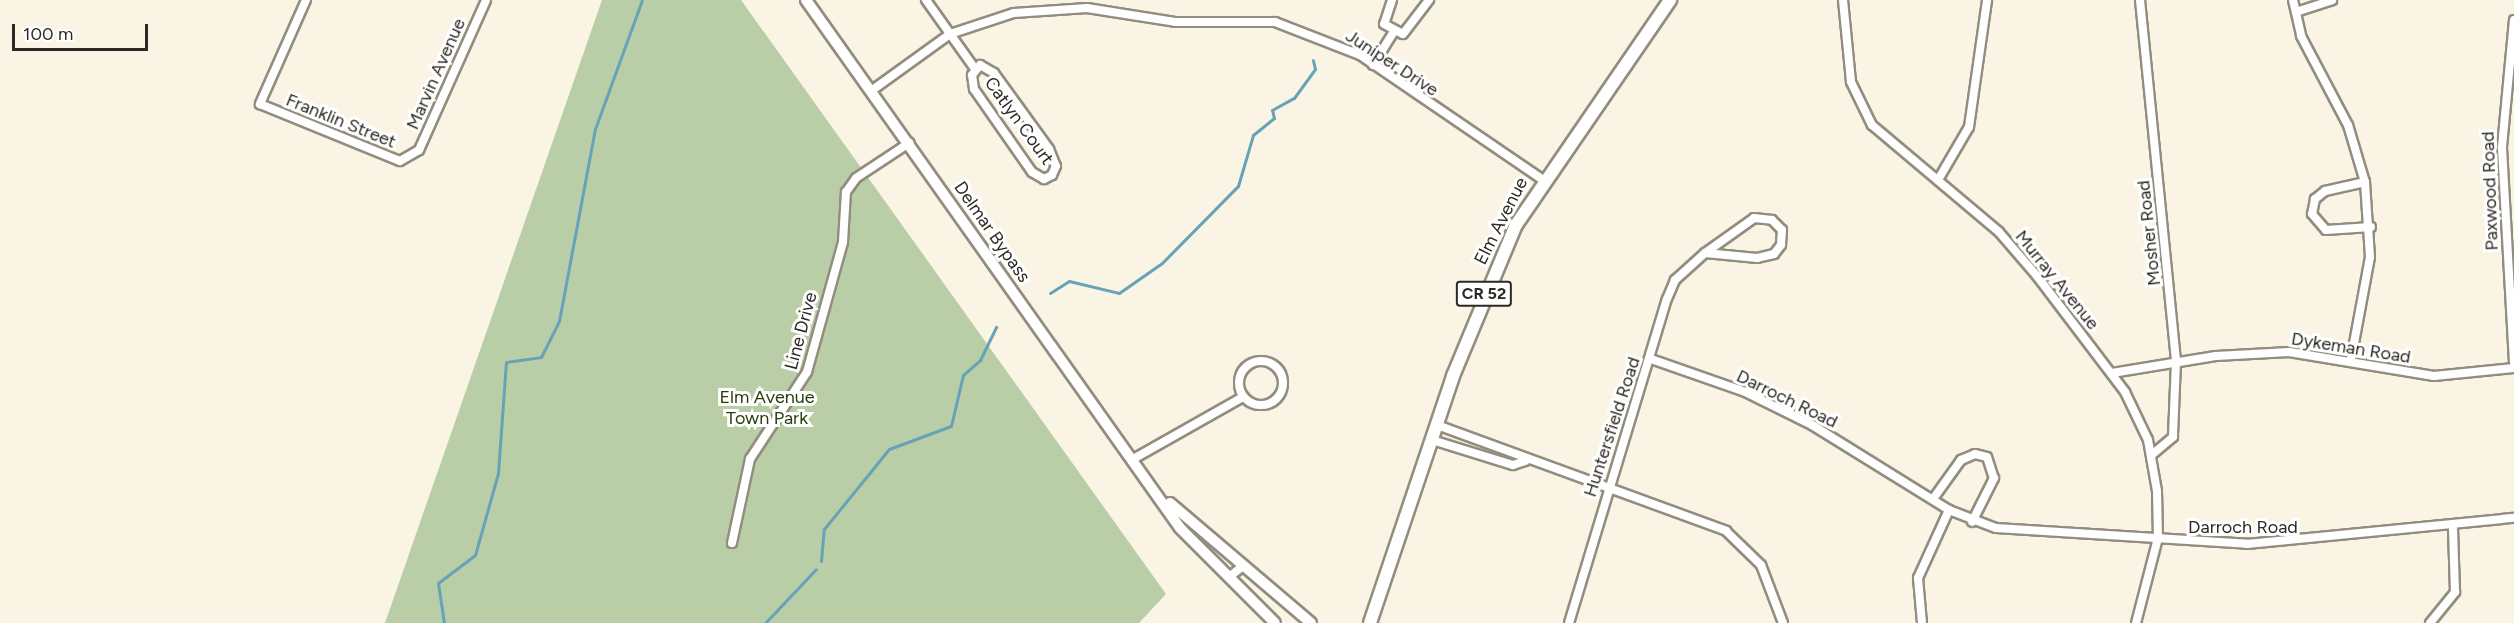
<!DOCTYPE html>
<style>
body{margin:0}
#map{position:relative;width:2514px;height:623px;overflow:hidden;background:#faf4e5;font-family:Figtree,sans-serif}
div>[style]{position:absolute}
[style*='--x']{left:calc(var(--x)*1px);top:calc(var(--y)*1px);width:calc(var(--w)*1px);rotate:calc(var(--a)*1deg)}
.green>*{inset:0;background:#b9cea7}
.stream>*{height:3px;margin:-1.5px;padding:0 1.5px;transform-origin:1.5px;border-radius:1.5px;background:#66a3b8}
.roads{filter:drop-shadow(2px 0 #928d7f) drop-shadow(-2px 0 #928d7f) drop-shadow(0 2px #928d7f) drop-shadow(0 -2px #928d7f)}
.street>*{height:8px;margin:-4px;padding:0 4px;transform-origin:4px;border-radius:4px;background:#fff}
.street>.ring{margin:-4px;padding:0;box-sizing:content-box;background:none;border:8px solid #fff;border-radius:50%}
.secondary>*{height:10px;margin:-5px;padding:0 5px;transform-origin:5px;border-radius:5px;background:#fff}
.primary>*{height:12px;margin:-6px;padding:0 6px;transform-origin:6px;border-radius:6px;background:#fff}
span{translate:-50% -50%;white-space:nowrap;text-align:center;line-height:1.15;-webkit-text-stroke:6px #fff;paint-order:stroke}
.shield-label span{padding:2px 4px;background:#fff;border:2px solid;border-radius:4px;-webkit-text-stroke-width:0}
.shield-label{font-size:16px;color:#2b2923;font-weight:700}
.street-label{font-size:18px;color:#2b2923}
.park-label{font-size:18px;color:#283e0a}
.scale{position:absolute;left:12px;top:24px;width:136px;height:27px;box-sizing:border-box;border:3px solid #2b2923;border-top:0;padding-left:8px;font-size:18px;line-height:21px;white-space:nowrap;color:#2b2923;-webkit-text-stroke:4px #fff;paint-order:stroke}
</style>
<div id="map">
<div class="green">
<div style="clip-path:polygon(602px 0,741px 0,1166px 594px,1139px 623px,385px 623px)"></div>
</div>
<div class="stream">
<div style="--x:1050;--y:293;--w:22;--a:-32"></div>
<div style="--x:1069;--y:281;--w:51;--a:13.5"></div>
<div style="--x:1119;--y:293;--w:52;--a:-34.9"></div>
<div style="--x:1162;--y:263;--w:108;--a:-45.4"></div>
<div style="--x:1238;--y:186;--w:53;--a:-73.6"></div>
<div style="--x:1253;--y:135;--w:27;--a:-39"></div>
<div style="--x:1274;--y:118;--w:8;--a:-104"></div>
<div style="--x:1272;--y:110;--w:25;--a:-29"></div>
<div style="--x:1294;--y:98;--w:36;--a:-54"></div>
<div style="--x:1315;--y:69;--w:9;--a:-103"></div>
<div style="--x:821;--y:561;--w:32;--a:-85"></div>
<div style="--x:824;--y:529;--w:103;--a:-50.9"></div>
<div style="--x:889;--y:449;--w:66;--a:-20.4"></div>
<div style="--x:951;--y:426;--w:52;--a:-76.8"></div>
<div style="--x:963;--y:375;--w:23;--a:-41"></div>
<div style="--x:980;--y:360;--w:37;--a:-64"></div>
<div style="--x:444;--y:623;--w:40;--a:-98.5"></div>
<div style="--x:438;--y:583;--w:46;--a:-37.1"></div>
<div style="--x:475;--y:555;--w:85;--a:-74.3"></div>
<div style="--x:498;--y:473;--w:111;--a:-85.9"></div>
<div style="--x:506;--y:362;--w:35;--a:-8"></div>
<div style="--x:541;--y:357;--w:40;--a:-63.4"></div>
<div style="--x:559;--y:321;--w:195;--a:-79.4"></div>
<div style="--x:595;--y:129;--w:137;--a:-70"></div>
<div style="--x:765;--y:623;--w:74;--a:-46.6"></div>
</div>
<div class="roads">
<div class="street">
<div style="--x:306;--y:0;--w:114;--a:113.9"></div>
<div style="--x:260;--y:104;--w:151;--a:22.2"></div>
<div style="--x:400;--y:161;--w:22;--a:-30"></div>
<div style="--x:419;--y:150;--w:164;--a:-65.9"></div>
<div style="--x:926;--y:0;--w:85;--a:54.6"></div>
<div style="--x:1392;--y:0;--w:25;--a:108"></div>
<div style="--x:1384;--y:24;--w:21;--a:28"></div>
<div style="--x:1403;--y:34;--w:43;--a:-52.6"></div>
<div style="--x:1843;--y:0;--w:82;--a:84.4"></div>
<div style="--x:1851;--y:82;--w:48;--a:64"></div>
<div style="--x:1872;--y:125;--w:166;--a:40.1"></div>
<div style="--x:1999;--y:232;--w:58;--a:49.2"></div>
<div style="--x:2037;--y:276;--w:146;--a:52.8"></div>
<div style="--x:2125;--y:392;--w:53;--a:64.4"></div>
<div style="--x:2148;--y:440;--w:52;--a:80"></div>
<div style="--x:2157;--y:491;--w:47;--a:88.8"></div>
<div style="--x:2158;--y:538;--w:88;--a:104.5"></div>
<div style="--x:2140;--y:0;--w:363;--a:84.3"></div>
<div style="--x:2176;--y:361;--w:76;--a:92.3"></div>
<div style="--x:2173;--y:437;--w:26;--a:140"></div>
<div style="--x:2293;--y:0;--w:37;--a:77"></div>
<div style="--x:2301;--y:36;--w:101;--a:62.2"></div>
<div style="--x:2348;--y:125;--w:59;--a:73.4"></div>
<div style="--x:2365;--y:182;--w:75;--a:86.2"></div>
<div style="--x:2370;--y:257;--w:105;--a:100.5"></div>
<div style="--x:2296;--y:12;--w:38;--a:-18"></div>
<div style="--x:2514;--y:20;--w:129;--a:95.4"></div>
<div style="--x:2502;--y:148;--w:214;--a:86.8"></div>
<div style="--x:980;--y:65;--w:16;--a:30"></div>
<div style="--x:994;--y:73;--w:94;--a:54.1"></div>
<div style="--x:1049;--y:149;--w:18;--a:68"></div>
<div style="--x:1056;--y:166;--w:10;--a:114"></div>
<div style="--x:1052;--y:175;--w:9;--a:153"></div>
<div style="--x:1044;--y:179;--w:14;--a:-150"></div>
<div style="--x:1032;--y:172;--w:101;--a:-124.9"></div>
<div style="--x:974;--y:89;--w:14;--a:-98"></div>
<div style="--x:972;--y:75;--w:13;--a:-51"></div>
<div style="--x:1373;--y:65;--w:39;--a:-58"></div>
<div style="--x:871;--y:91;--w:97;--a:-35.8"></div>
<div style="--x:950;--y:34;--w:67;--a:-18.2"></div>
<div style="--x:1014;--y:13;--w:73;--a:-3.9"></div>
<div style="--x:1087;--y:8;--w:89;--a:9"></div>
<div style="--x:1175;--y:22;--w:100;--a:0"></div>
<div style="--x:1275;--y:22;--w:91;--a:21.2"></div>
<div style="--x:1360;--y:55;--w:222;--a:34.3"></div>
<div style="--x:1938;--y:180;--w:61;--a:-59.7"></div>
<div style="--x:1969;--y:127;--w:128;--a:-81.9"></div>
<div style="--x:2365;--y:182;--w:41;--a:167.3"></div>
<div style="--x:2325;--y:191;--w:13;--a:141"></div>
<div style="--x:2315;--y:199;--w:15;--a:101"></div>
<div style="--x:2312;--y:214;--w:21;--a:49"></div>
<div style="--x:2326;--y:230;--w:45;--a:-3.8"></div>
<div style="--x:1754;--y:218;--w:18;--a:6"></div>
<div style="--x:1772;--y:220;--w:14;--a:45"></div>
<div style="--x:1782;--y:230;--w:15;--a:94"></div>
<div style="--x:1781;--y:245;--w:11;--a:128"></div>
<div style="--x:1774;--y:254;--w:17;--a:167"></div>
<div style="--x:1757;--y:258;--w:52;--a:-174.5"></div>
<div style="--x:1705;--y:253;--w:60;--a:-35.5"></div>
<div style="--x:1651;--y:359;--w:100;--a:19.3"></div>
<div style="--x:1745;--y:392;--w:75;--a:26.2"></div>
<div style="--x:1812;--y:425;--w:161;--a:31.8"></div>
<div style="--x:1949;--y:510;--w:50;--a:21"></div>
<div style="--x:1996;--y:528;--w:252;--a:3.6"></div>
<div style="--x:2247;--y:544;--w:268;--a:-5.6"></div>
<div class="ring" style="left:1239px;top:361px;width:36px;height:36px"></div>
<div style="--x:2112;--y:373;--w:105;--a:-9.3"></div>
<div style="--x:2216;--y:356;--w:73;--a:-3.1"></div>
<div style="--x:2289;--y:352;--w:147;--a:9.4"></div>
<div style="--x:2434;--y:376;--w:80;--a:-5.7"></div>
<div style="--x:1437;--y:425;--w:308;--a:20.1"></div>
<div style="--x:1726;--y:531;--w:49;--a:44.2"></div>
<div style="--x:1761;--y:565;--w:62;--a:69.2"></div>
<div style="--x:1432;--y:440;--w:85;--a:17.2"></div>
<div style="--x:1513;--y:465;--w:13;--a:-18"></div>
<div style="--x:1135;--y:458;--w:124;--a:-29.5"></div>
<div style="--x:1933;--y:499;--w:48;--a:-54.3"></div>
<div style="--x:1961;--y:460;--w:15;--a:-23"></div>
<div style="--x:1975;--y:454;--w:12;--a:14"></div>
<div style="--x:1987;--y:457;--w:22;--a:72"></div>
<div style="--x:1994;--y:478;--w:49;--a:116.6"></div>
<div style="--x:732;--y:543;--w:86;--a:-77.9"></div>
<div style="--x:750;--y:459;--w:104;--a:-56.8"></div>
<div style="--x:807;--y:372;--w:135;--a:-74.5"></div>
<div style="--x:843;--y:242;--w:50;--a:-86.6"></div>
<div style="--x:846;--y:192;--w:17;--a:-54"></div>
<div style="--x:856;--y:178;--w:64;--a:-33.4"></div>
<div style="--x:1229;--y:577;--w:18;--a:-38"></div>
<div style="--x:1569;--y:623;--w:338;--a:-73.2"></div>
<div style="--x:1667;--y:299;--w:21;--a:-67"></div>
<div style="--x:1675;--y:280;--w:40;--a:-42"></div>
<div style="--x:1922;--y:623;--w:45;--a:-95.1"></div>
<div style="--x:1918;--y:578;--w:75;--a:-65.5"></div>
<div style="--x:2430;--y:623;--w:40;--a:-51"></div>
<div style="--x:2455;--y:592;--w:64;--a:-91.8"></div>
</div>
<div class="secondary">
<div style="--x:806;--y:0;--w:647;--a:54.69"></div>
<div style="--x:1180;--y:528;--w:134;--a:45"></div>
<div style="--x:1170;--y:503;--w:185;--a:40.4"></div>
</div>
<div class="primary">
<div style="--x:1370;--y:623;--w:261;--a:-71.4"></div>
<div style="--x:1453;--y:376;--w:164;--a:-67.4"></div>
<div style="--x:1516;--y:225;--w:273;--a:-55.6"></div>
</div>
</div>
<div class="shield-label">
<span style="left:1484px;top:294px">CR 52</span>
</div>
<div class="street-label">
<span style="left:1392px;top:63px;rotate:33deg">Juniper Drive</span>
<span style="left:436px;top:74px;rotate:-66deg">Marvin Avenue</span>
<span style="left:341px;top:121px;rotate:22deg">Franklin Street</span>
<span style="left:1019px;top:121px;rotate:54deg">Catlyn Court</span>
<span style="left:2490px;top:191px;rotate:-92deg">Paxwood Road</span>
<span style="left:1501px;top:221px;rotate:-63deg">Elm Avenue</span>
<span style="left:992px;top:232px;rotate:55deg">Delmar Bypass</span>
<span style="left:2149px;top:233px;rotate:-96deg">Mosher Road</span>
<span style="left:2057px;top:280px;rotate:51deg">Murray Avenue</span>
<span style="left:801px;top:331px;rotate:-75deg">Line Drive</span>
<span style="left:2351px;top:348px;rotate:9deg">Dykeman Road</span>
<span style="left:1787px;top:399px;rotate:26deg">Darroch Road</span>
<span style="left:1612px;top:427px;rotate:-72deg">Huntersfield Road</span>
<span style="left:2243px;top:527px">Darroch Road</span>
</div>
<div class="park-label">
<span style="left:767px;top:408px">Elm Avenue<br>Town Park</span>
</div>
<div class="scale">100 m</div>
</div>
